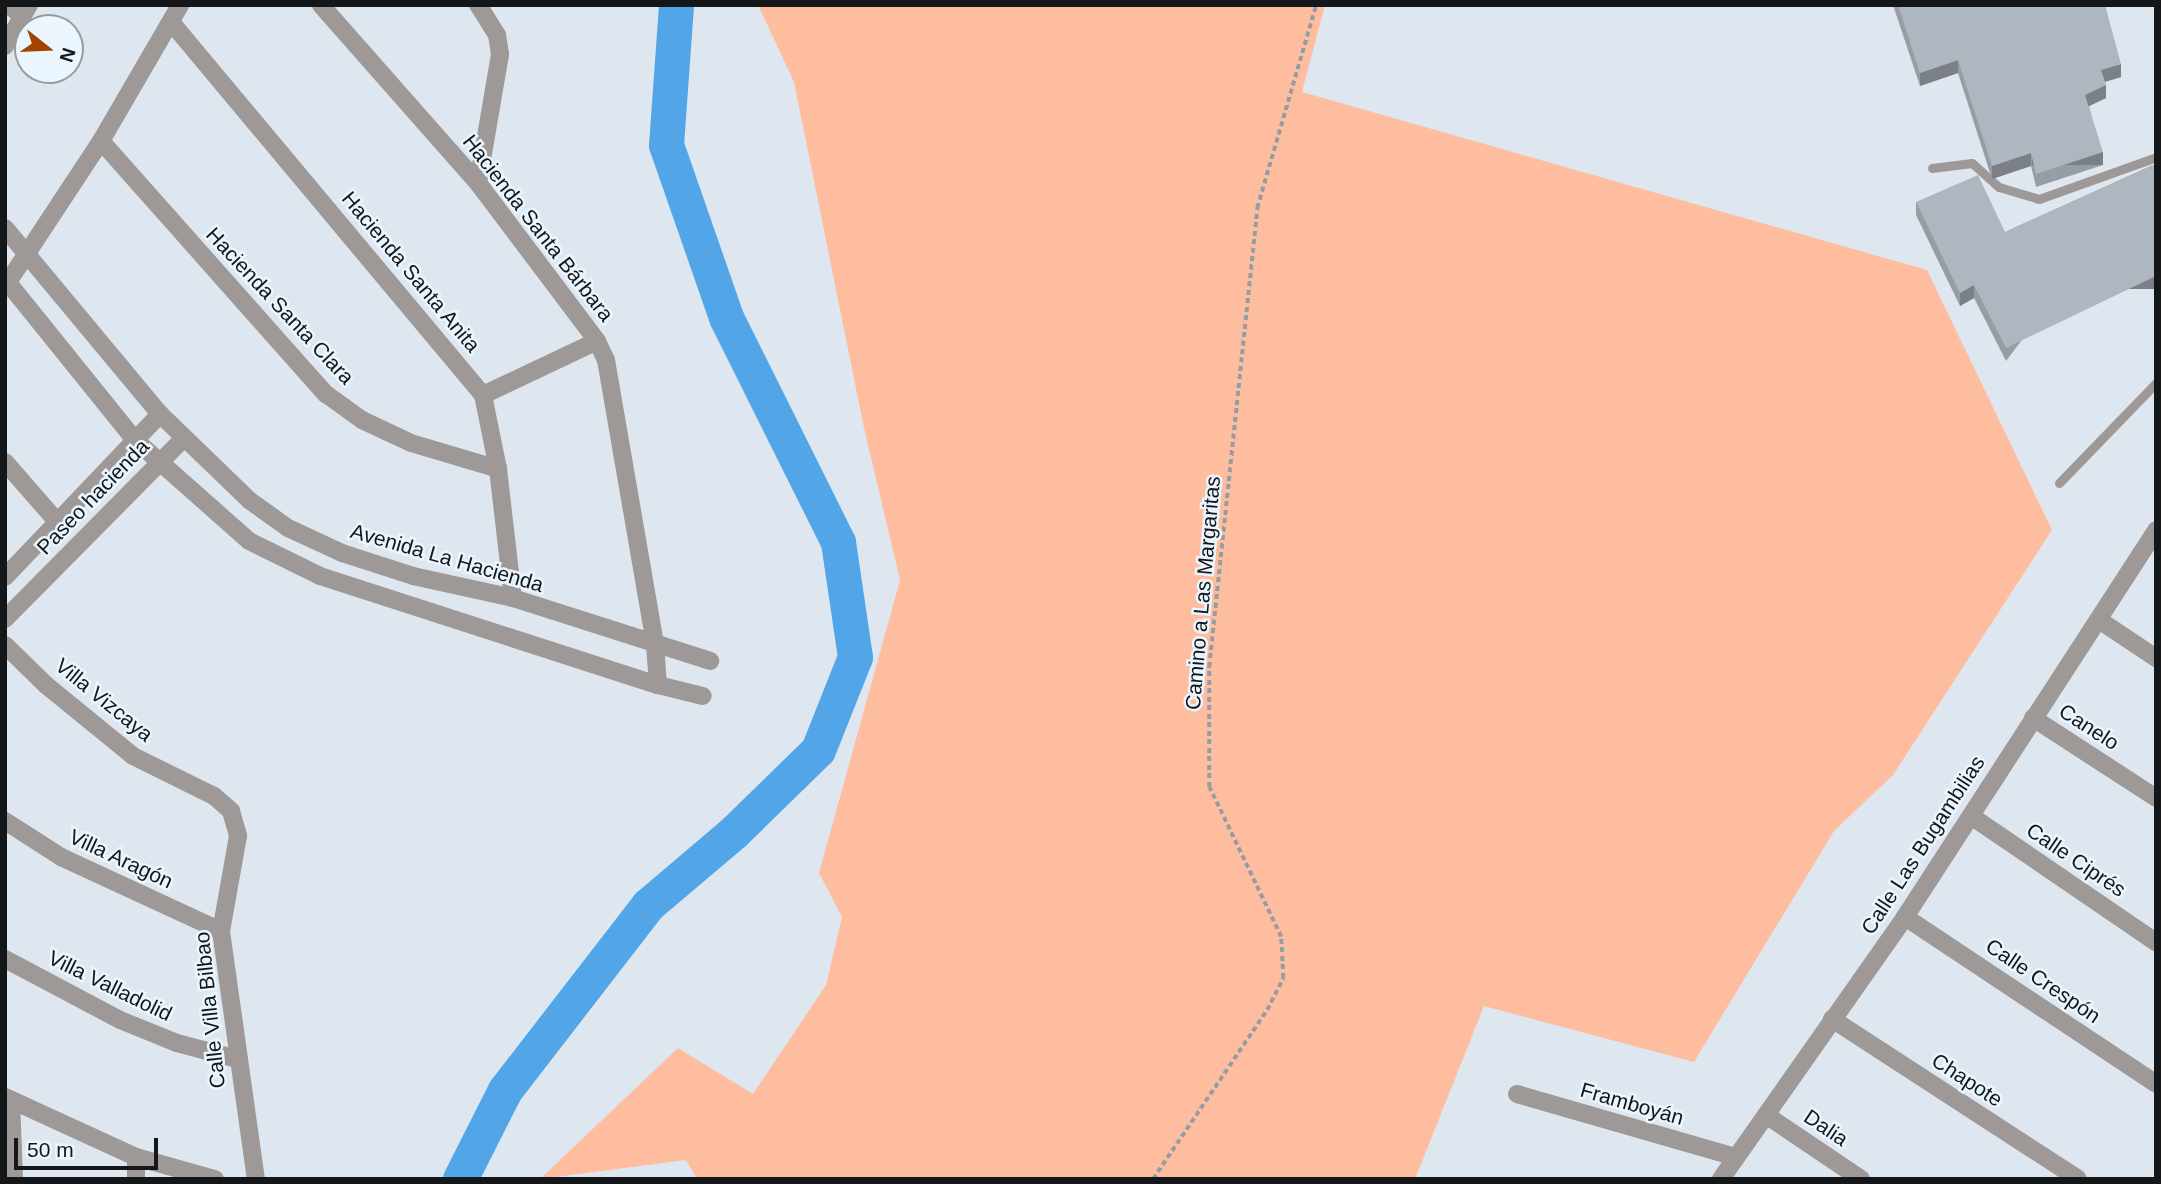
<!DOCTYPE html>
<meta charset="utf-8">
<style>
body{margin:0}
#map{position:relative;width:2161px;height:1184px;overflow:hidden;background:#dee7f0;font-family:Arial,sans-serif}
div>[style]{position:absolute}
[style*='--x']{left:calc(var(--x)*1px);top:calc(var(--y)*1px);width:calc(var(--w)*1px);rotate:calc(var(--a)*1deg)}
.green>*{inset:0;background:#ffbd9f}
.river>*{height:35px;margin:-17.5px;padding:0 17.5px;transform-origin:17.5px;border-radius:17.5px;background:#52a6e8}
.path>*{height:3.5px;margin-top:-1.75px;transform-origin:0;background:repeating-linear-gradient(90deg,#959ca3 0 5px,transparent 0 8.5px)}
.service>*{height:9px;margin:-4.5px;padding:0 4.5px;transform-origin:4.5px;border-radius:4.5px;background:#9e9997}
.minor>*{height:18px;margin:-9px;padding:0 9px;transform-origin:9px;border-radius:9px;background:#9e9997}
.wall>*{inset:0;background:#969da5}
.shaded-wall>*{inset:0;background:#7a8086;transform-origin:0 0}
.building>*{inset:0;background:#aeb7c0}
span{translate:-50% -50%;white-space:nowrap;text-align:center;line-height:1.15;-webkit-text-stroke:5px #ebf5fd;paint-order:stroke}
.street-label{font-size:21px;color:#13171a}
.frame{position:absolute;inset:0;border:7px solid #13171a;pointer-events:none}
.north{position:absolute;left:14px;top:14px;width:70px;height:70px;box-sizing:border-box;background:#ebf5fd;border:2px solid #959ca2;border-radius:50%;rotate:108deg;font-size:19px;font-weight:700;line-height:28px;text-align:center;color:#13171a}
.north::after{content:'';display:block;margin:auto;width:24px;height:32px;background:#a44200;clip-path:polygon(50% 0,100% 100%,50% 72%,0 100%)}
.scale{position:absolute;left:14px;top:1138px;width:144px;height:32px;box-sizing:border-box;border:4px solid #13171a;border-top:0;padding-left:9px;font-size:21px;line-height:24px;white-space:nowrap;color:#13171a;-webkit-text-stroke:5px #ebf5fd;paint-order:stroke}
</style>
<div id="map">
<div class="green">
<div style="clip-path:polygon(758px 5px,1325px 5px,1302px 92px,1927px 270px,2052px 530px,1893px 775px,1834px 831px,1694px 1062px,1484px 1006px,1415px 1179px,697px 1179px,686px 1160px,540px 1179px,678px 1048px,753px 1094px,826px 985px,842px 917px,819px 873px,900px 580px,864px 428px,794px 82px)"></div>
</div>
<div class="river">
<div style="--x:460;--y:1179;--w:100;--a:-63.2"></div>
<div style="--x:505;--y:1090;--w:234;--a:-52.3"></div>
<div style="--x:648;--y:905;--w:113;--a:-40.3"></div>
<div style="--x:734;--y:832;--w:117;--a:-44.3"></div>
<div style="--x:818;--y:750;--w:100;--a:-68.3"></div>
<div style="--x:855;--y:657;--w:116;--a:-98.4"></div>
<div style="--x:838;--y:542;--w:251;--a:-116.5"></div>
<div style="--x:726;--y:317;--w:182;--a:-109.2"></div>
<div style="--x:666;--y:145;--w:140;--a:-85.9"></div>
</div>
<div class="path">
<div style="--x:1153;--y:1179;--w:204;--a:-56"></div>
<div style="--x:1267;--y:1010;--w:36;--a:-63"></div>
<div style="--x:1283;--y:978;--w:41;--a:-92.8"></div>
<div style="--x:1281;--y:937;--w:166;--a:-115.6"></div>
<div style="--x:1209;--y:787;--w:120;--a:-90"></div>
<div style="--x:1209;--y:667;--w:462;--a:-84"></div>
<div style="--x:1257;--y:208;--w:211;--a:-73.8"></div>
</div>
<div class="service">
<div style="--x:1932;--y:168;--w:40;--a:-7.1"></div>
<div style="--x:1972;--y:163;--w:36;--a:42"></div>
<div style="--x:1999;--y:187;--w:42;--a:16.7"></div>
<div style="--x:2039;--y:199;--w:124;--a:-19.7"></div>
<div style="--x:2059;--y:483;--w:139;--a:-45.9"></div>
</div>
<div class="minor">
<div style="--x:9;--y:5;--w:18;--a:41"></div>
<div style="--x:321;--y:5;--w:237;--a:48.6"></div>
<div style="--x:478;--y:183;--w:198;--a:53"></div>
<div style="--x:597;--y:341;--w:21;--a:65"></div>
<div style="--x:606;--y:360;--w:289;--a:80.2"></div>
<div style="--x:655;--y:645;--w:40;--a:85.7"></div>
<div style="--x:171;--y:22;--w:486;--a:50.1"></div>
<div style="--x:483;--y:395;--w:76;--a:78.5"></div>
<div style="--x:498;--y:469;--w:130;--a:83.4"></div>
<div style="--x:5;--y:46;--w:48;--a:-59.7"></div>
<div style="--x:101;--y:141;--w:339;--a:48.4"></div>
<div style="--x:326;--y:394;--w:44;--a:35.8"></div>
<div style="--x:362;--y:420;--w:54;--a:25.1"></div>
<div style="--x:411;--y:443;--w:91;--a:16.6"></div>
<div style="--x:478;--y:183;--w:131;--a:-80.3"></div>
<div style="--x:500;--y:54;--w:19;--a:-99"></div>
<div style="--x:497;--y:35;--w:36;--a:-122"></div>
<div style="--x:5;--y:228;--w:242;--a:50.2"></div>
<div style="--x:160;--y:414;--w:124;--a:44"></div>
<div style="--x:249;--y:500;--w:48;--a:35.7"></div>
<div style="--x:288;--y:528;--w:60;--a:24.8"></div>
<div style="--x:342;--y:553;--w:75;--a:17.9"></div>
<div style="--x:413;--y:576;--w:102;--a:12.4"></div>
<div style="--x:513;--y:598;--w:207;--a:17.7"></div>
<div style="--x:5;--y:279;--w:207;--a:51.1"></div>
<div style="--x:135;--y:440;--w:152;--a:41.5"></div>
<div style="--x:249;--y:541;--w:79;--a:26.2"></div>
<div style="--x:320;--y:576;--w:355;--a:17.9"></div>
<div style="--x:658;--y:685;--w:46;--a:13.7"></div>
<div style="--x:8;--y:282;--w:169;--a:-56.6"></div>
<div style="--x:101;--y:141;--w:157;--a:-59.8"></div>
<div style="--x:483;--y:395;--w:126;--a:-25.3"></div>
<div style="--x:5;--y:462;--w:82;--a:48.9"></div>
<div style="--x:5;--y:577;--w:225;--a:-46.4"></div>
<div style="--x:5;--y:619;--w:255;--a:-45.3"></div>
<div style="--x:2099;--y:620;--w:69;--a:33.7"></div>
<div style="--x:5;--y:645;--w:57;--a:44.3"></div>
<div style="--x:46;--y:685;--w:112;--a:39.2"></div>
<div style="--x:133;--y:756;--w:90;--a:26.3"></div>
<div style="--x:214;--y:796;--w:23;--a:41"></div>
<div style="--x:231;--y:811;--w:26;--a:74"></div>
<div style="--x:238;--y:836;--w:97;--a:100.1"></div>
<div style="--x:221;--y:931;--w:250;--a:82"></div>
<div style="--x:2033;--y:718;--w:147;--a:33"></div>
<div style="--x:1971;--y:816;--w:224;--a:34.3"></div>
<div style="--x:5;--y:821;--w:67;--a:32.7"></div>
<div style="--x:61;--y:857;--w:176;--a:24.8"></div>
<div style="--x:1905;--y:917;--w:301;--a:33.6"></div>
<div style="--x:5;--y:959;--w:130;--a:27.9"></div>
<div style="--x:120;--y:1020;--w:61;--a:22"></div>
<div style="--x:177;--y:1043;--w:62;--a:14.9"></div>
<div style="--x:1832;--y:1019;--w:293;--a:33"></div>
<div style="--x:1517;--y:1094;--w:227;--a:16.1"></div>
<div style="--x:5;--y:1097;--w:144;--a:24.6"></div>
<div style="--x:136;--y:1157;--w:82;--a:15.6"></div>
<div style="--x:11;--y:1100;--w:79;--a:87.8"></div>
<div style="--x:1766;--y:1115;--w:115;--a:34"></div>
<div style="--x:136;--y:1157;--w:22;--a:90"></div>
<div style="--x:1721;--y:1179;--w:320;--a:-54.9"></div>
<div style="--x:1905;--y:917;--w:461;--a:-57"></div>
</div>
<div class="wall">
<div style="clip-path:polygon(1893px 5px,2105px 5px,2121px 77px,2105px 82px,2106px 98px,2089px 106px,2103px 165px,2036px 187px,2031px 166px,1992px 179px,1958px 73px,1920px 86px)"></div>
<div style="clip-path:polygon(2153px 165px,2006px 361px,1974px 298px,1960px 306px,1916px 215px,1916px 202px,2005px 232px)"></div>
</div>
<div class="shaded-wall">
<div style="clip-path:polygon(1958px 60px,1958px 73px,1920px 86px,1920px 73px)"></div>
<div style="clip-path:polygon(2121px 64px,2121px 77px,2101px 83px,2101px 70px)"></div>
<div style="clip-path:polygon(2106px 85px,2106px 98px,2085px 108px,2085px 95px)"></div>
<div style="left:2103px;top:152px;width:13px;height:71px;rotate:90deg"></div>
<div style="clip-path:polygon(2031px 153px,2031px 166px,1992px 179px,1992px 166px)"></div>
<div style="left:2156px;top:276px;width:13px;height:166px;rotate:90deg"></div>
<div style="clip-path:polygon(1974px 285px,1974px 298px,1960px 306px,1960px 293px)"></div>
</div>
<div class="building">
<div style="clip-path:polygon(1898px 5px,2105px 5px,2121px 64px,2101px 70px,2106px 85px,2085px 95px,2103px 152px,2036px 174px,2031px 153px,1992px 166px,1958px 60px,1920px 73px)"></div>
<div style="clip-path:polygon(2153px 165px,2156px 170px,2156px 276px,2006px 348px,1974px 285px,1960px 293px,1916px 202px,1978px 175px,2005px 232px)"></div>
</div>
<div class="street-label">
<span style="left:538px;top:228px;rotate:52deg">Hacienda Santa Bárbara</span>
<span style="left:411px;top:272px;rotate:50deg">Hacienda Santa Anita</span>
<span style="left:280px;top:306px;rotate:47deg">Hacienda Santa Clara</span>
<span style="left:93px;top:497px;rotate:-46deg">Paseo hacienda</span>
<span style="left:447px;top:558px;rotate:16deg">Avenida La Hacienda</span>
<span style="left:1203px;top:593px;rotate:-85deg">Camino a Las Margaritas</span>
<span style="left:104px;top:700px;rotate:39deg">Villa Vizcaya</span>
<span style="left:2089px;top:727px;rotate:33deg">Canelo</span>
<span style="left:1923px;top:845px;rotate:-57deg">Calle Las Bugambilias</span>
<span style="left:121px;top:859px;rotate:25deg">Villa Aragón</span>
<span style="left:2076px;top:860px;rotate:34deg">Calle Ciprés</span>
<span style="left:2043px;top:981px;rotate:34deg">Calle Crespón</span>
<span style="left:110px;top:986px;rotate:26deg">Villa Valladolid</span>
<span style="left:210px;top:1010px;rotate:-96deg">Calle Villa Bilbao</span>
<span style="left:1967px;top:1080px;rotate:33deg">Chapote</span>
<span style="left:1632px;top:1104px;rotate:16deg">Framboyán</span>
<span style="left:1826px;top:1128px;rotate:34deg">Dalia</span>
</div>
<div class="frame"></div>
<div class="north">N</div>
<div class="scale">50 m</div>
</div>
